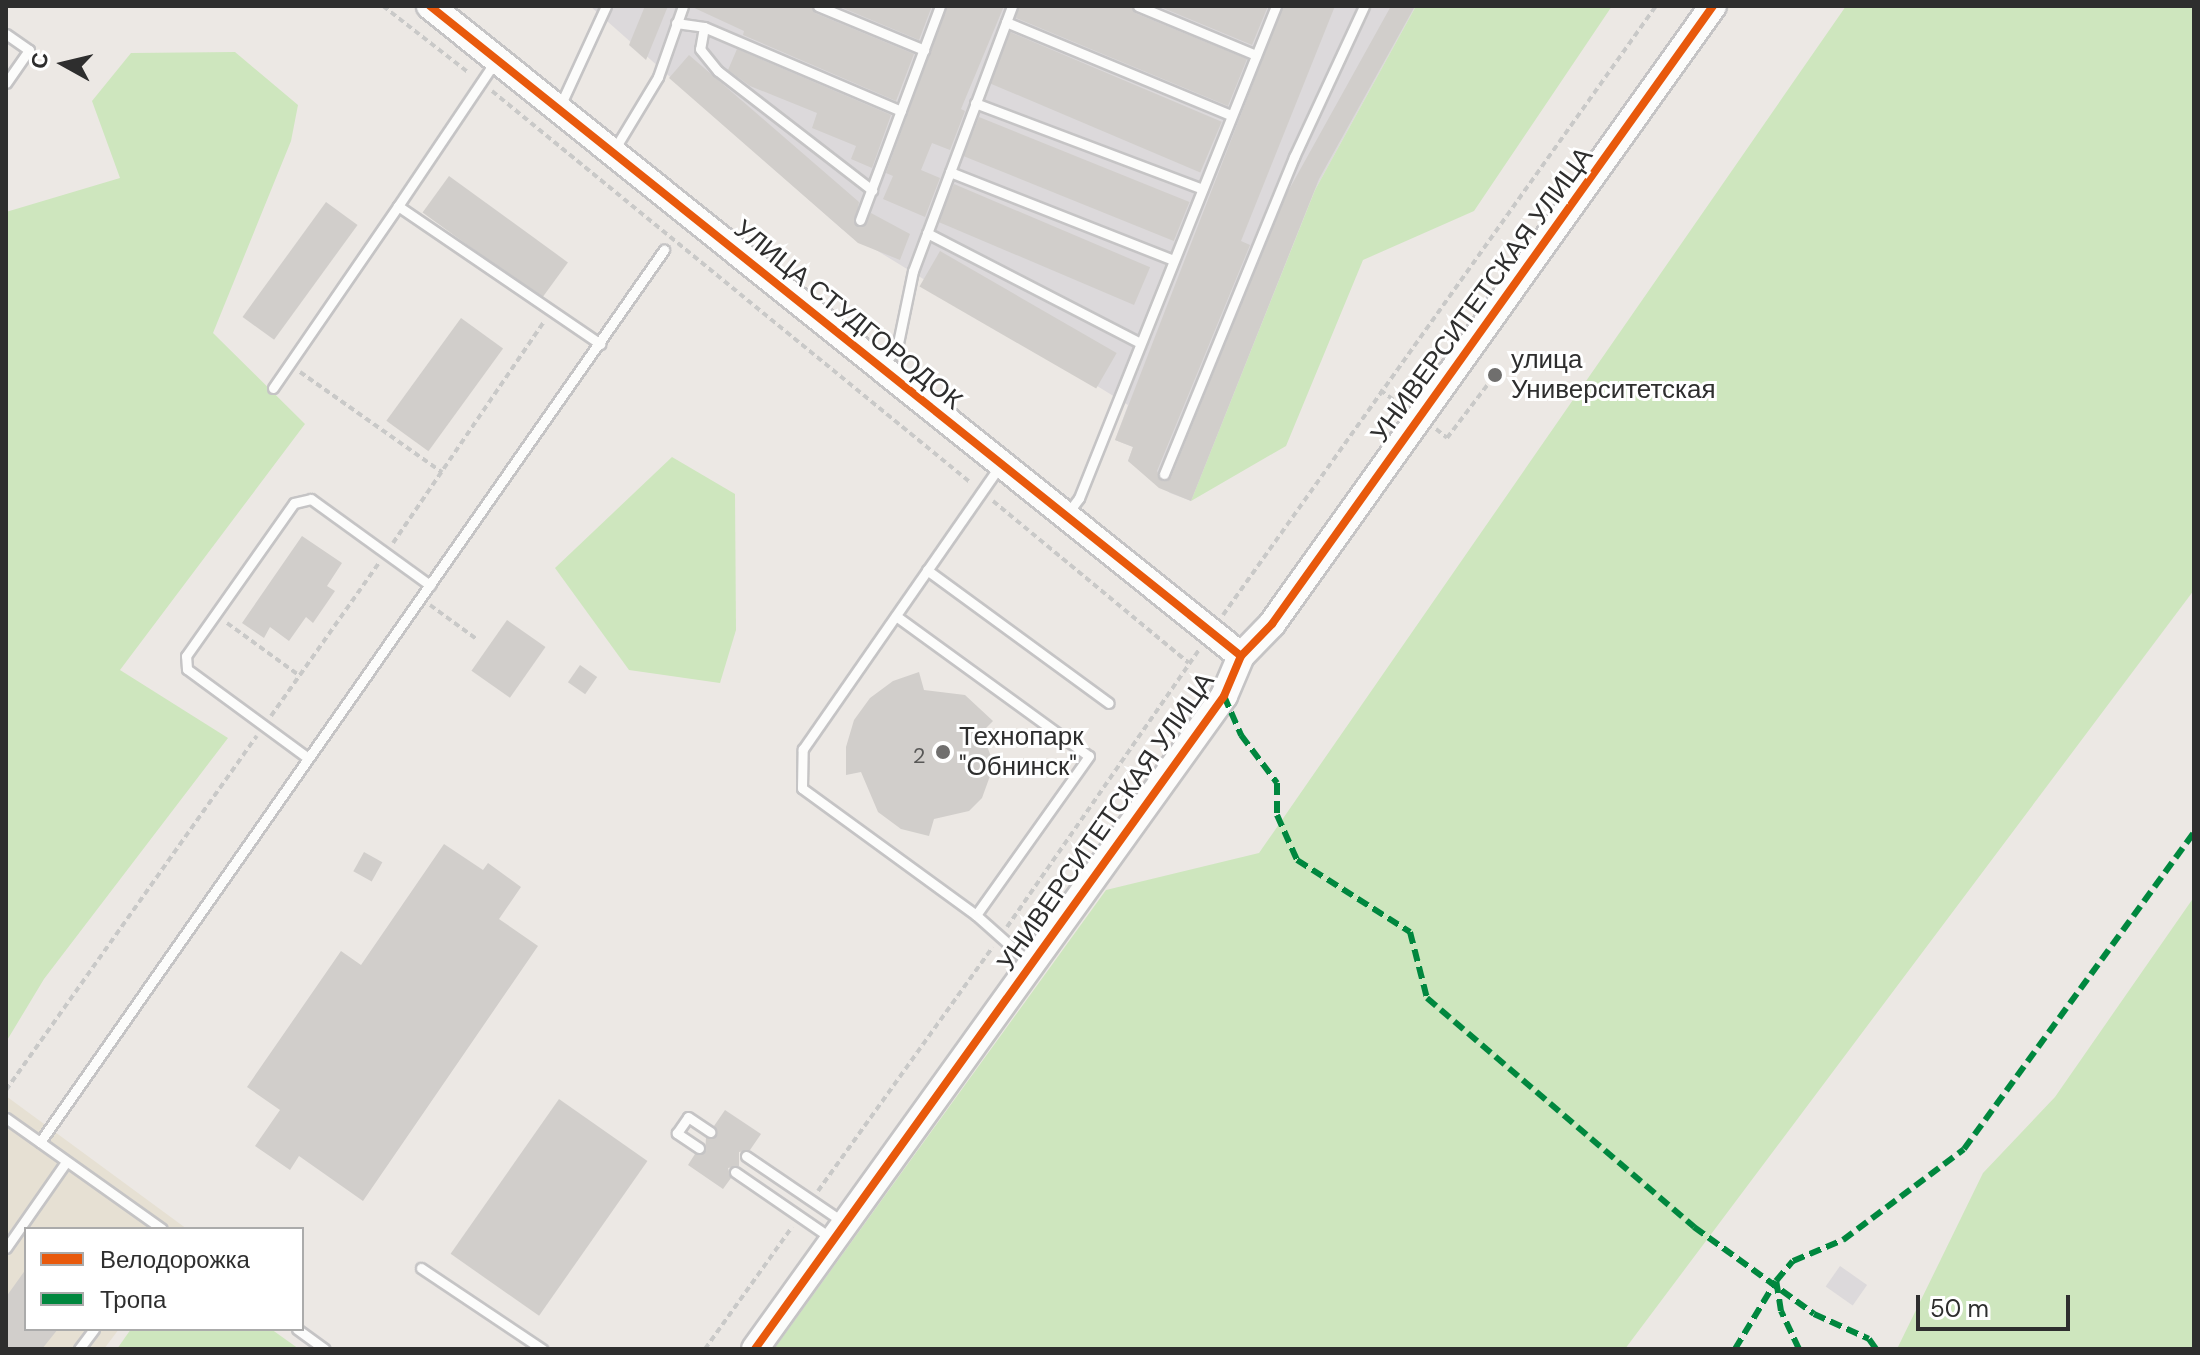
<!DOCTYPE html>
<meta charset="utf-8">
<style>
body{margin:0}
#map{position:relative;width:2200px;height:1355px;overflow:hidden;background:#ece8e4;font-family:"DM Sans",sans-serif}
div>[style]{position:absolute}
[style*='--x']{left:calc(var(--x)*1px);top:calc(var(--y)*1px);width:calc(var(--w)*1px);rotate:calc(var(--a)*1deg)}
.industrial>*{inset:0;background:#dcd9db;transform-origin:0 0}
.education>*{inset:0;background:#e6e0d3}
.green>*{inset:0;background:#cee6be}
.building>*{inset:0;background:#d1cecb;transform-origin:0 0}
.path>*{height:4px;margin-top:-2px;transform-origin:0;background:repeating-linear-gradient(90deg,#c9c9c8 0 6px,transparent 0 10px)}
.roads{filter:drop-shadow(2px 0 #c5c4c5) drop-shadow(-2px 0 #c5c4c5) drop-shadow(0 2px #c5c4c5) drop-shadow(0 -2px #c5c4c5)}
.lane>*{height:9px;margin:-4.5px;padding:0 4.5px;transform-origin:4.5px;border-radius:4.5px;background:#fcfcfb}
.secondary>*{height:26px;margin:-13px;padding:0 13px;transform-origin:13px;border-radius:13px;background:#fcfcfb}
.quiet>*{height:6px;margin-top:-3px;transform-origin:0;background:repeating-linear-gradient(90deg,#00873e 0 12px,transparent 0 18px)}
.cycleway>*{height:8px;margin:-4px;padding:0 4px;transform-origin:4px;border-radius:4px;background:#e8590c}
.dots>*{width:22px;height:22px;translate:-50% -50%;box-sizing:border-box;border:4px solid #fff;border-radius:50%}
span{translate:-50% -50%;white-space:nowrap;text-align:center;line-height:1.15;-webkit-text-stroke:6px #fff;paint-order:stroke}
.number-label{font-size:22px;color:#585857}
.number-label span{-webkit-text-stroke-width:0}
.street-label{font-size:26px;color:#2e2e2e}
.poi-label{font-size:26px;color:#2e2e2e}
.left{translate:0 -50%;text-align:left}
.frame{position:absolute;inset:0;border:8px solid #2e2e2e;pointer-events:none}
.legend{position:absolute;left:24px;top:1227px;width:280px;height:104px;box-sizing:border-box;background:#fff;border:2px solid #ababab;margin:0;padding:10px 14px;list-style:none;font-size:24px;color:#2e2e2e}
.legend li{display:flex;align-items:center;gap:16px;height:40px}
.legend b{width:40px;border:2px solid #ababab}
.north{position:absolute;left:24px;top:24px;width:80px;height:80px;-webkit-text-stroke:6px #fff;paint-order:stroke;rotate:278deg;font-size:22px;font-weight:700;line-height:32px;text-align:center;color:#2e2e2e}
.north::after{content:'';display:block;margin:auto;width:28px;height:36px;background:#2e2e2e;clip-path:polygon(50% 0,100% 100%,50% 72%,0 100%)}
.scale{position:absolute;left:1916px;top:1295px;width:154px;height:36px;box-sizing:border-box;border:4px solid #2e2e2e;border-top:0;padding-left:10px;font-size:24px;line-height:28px;white-space:nowrap;color:#2e2e2e;-webkit-text-stroke:6px #fff;paint-order:stroke}
</style>
<div id="map">
<div class="industrial">
<div style="clip-path:polygon(590px 6px,1416px 6px,1315px 190px,1191px 501px,1170px 493px,1128px 461px,1133px 447px,1115px 440px,1128px 405px,842px 229px)"></div>
<div style="left:1840px;top:1266px;width:33px;height:25px;rotate:35deg"></div>
</div>
<div class="education">
<div style="clip-path:polygon(6px 1096px,187px 1229px,26px 1229px,26px 1329px,119px 1329px,104px 1349px,6px 1349px)"></div>
</div>
<div class="green">
<div style="clip-path:polygon(1416px 6px,1612px 6px,1474px 211px,1363px 260px,1286px 446px,1191px 501px,1315px 190px)"></div>
<div style="clip-path:polygon(1846px 6px,2194px 6px,2194px 590px,1625px 1349px,774px 1349px,1106px 890px,1259px 853px)"></div>
<div style="clip-path:polygon(235px 52px,298px 105px,291px 141px,213px 333px,305px 424px,120px 670px,228px 738px,44px 979px,6px 1042px,6px 212px,120px 178px,92px 101px,131px 53px)"></div>
<div style="clip-path:polygon(672px 457px,735px 494px,736px 630px,720px 683px,629px 670px,555px 568px)"></div>
<div style="clip-path:polygon(2194px 897px,2194px 1349px,1897px 1349px,1983px 1173px,2055px 1097px)"></div>
<div style="clip-path:polygon(131px 1329px,271px 1329px,299px 1349px,117px 1349px)"></div>
</div>
<div class="building">
<div style="clip-path:polygon(645px 6px,668px 6px,646px 60px,629px 45px)"></div>
<div style="clip-path:polygon(690px 6px,811px 6px,815px 13px,914px 54px,896px 101px,743px 35px,744px 31px)"></div>
<div style="clip-path:polygon(838px 6px,932px 6px,919px 40px)"></div>
<div style="clip-path:polygon(947px 6px,1004px 6px,961px 109px,965px 111px,950px 150px,932px 143px,921px 170px,940px 178px,925px 217px,883px 199px,893px 176px,886px 173px)"></div>
<div style="clip-path:polygon(1019px 6px,1131px 6px,1135px 13px,1247px 59px,1228px 106px,1016px 18px)"></div>
<div style="clip-path:polygon(1158px 6px,1268px 6px,1252px 45px)"></div>
<div style="clip-path:polygon(1283px 6px,1335px 6px,1241px 241px,1250px 245px,1157px 471px,1162px 481px,1171px 477px,1286px 195px,1391px 6px,1415px 6px,1319px 179px,1191px 501px,1159px 488px,1128px 461px,1133px 447px,1115px 440px)"></div>
<div style="left:1010px;top:32px;width:230px;height:55px;rotate:23deg"></div>
<div style="clip-path:polygon(737px 49px,891px 115px,872px 168px,851px 159px,856px 146px,812px 128px,817px 113px,750px 86px,728px 70px)"></div>
<div style="clip-path:polygon(689px 55px,859px 202px,855px 225px,864px 226px,871px 213px,910px 234px,900px 260px,858px 243px,669px 78px)"></div>
<div style="left:979px;top:117px;width:227px;height:42px;rotate:22deg"></div>
<div style="left:449px;top:176px;width:147px;height:45px;rotate:36deg"></div>
<div style="left:954px;top:184px;width:213px;height:41px;rotate:23deg"></div>
<div style="left:326px;top:202px;width:39px;height:142px;rotate:36deg"></div>
<div style="left:940px;top:251px;width:204px;height:41px;rotate:30deg"></div>
<div style="left:461px;top:318px;width:52px;height:127px;rotate:36deg"></div>
<div style="clip-path:polygon(302px 536px,342px 563px,327px 586px,335px 591px,313px 623px,306px 617px,289px 641px,270px 627px,264px 638px,242px 623px)"></div>
<div style="left:507px;top:620px;width:47px;height:62px;rotate:35deg"></div>
<div style="left:580px;top:665px;width:21px;height:21px;rotate:35deg"></div>
<div style="clip-path:polygon(919px 672px,924px 690px,965px 695px,993px 721px,982px 732px,994px 765px,982px 798px,969px 811px,934px 819px,929px 836px,901px 829px,878px 812px,861px 772px,846px 775px,846px 747px,854px 720px,870px 698px,893px 681px)"></div>
<div style="clip-path:polygon(444px 844px,483px 870px,488px 863px,521px 887px,499px 919px,538px 946px,363px 1201px,299px 1156px,290px 1170px,255px 1146px,280px 1110px,247px 1087px,341px 951px,361px 965px)"></div>
<div style="left:364px;top:852px;width:21px;height:22px;rotate:29deg"></div>
<div style="left:559px;top:1099px;width:108px;height:189px;rotate:35deg"></div>
<div style="clip-path:polygon(725px 1110px,761px 1134px,750px 1150px,739px 1152px,739px 1166px,728px 1168px,731px 1178px,723px 1189px,688px 1165px,695px 1154px,705px 1153px,706px 1138px,716px 1137px,714px 1126px)"></div>
<div style="clip-path:polygon(26px 1269px,26px 1329px,58px 1329px,42px 1349px,6px 1349px,6px 1297px)"></div>
</div>
<div class="path">
<div style="--x:383;--y:6;--w:109;--a:37.9"></div>
<div style="--x:492;--y:91;--w:619;--a:39.3"></div>
<div style="--x:300;--y:372;--w:174;--a:35.2"></div>
<div style="--x:1380;--y:390;--w:27;--a:36"></div>
<div style="--x:1436;--y:429;--w:14;--a:39"></div>
<div style="--x:1447;--y:438;--w:79;--a:-52.7"></div>
<div style="--x:993;--y:501;--w:254;--a:39.6"></div>
<div style="--x:393;--y:543;--w:268;--a:-55.7"></div>
<div style="--x:430;--y:605;--w:59;--a:36.1"></div>
<div style="--x:1223;--y:615;--w:747;--a:-54.59"></div>
<div style="--x:227;--y:623;--w:90;--a:36"></div>
<div style="--x:271;--y:716;--w:187;--a:-54.8"></div>
<div style="--x:1007;--y:927;--w:339;--a:-55.3"></div>
<div style="--x:6;--y:1090;--w:434;--a:-54.7"></div>
<div style="--x:818;--y:1191;--w:300;--a:-54.4"></div>
<div style="--x:705;--y:1349;--w:150;--a:-54.5"></div>
</div>
<div class="roads">
<div class="lane">
<div style="--x:818;--y:6;--w:115;--a:22.5"></div>
<div style="--x:1138;--y:6;--w:128;--a:22.6"></div>
<div style="--x:1006;--y:22;--w:243;--a:22.5"></div>
<div style="--x:676;--y:23;--w:28;--a:8"></div>
<div style="--x:704;--y:27;--w:214;--a:23.1"></div>
<div style="--x:704;--y:27;--w:22;--a:100"></div>
<div style="--x:700;--y:49;--w:28;--a:51"></div>
<div style="--x:718;--y:71;--w:195;--a:37.7"></div>
<div style="--x:6;--y:34;--w:28;--a:35"></div>
<div style="--x:29;--y:50;--w:40;--a:124.9"></div>
<div style="--x:975;--y:103;--w:243;--a:20.7"></div>
<div style="--x:560;--y:106;--w:110;--a:-65.3"></div>
<div style="--x:614;--y:150;--w:85;--a:-58.9"></div>
<div style="--x:658;--y:77;--w:75;--a:-70.6"></div>
<div style="--x:950;--y:172;--w:240;--a:21.5"></div>
<div style="--x:398;--y:206;--w:176;--a:-56.1"></div>
<div style="--x:860;--y:220;--w:228;--a:-69.5"></div>
<div style="--x:927;--y:233;--w:240;--a:27.3"></div>
<div style="--x:883;--y:365;--w:22;--a:-51"></div>
<div style="--x:897;--y:348;--w:79;--a:-78.3"></div>
<div style="--x:913;--y:271;--w:283;--a:-69.5"></div>
<div style="--x:273;--y:388;--w:221;--a:-55.5"></div>
<div style="--x:398;--y:206;--w:245;--a:34.3"></div>
<div style="--x:1164;--y:474;--w:343;--a:-67.7"></div>
<div style="--x:1294;--y:157;--w:166;--a:-65.1"></div>
<div style="--x:1067;--y:514;--w:20;--a:-53"></div>
<div style="--x:1079;--y:498;--w:530;--a:-68.18"></div>
<div style="--x:927;--y:570;--w:225;--a:36.2"></div>
<div style="--x:896;--y:616;--w:238;--a:36"></div>
<div style="--x:1089;--y:756;--w:195;--a:125.4"></div>
<div style="--x:976;--y:915;--w:215;--a:-143.9"></div>
<div style="--x:802;--y:788;--w:39;--a:-89"></div>
<div style="--x:803;--y:749;--w:343;--a:-55.2"></div>
<div style="--x:308;--y:758;--w:150;--a:-143.7"></div>
<div style="--x:187;--y:669;--w:13;--a:-94"></div>
<div style="--x:186;--y:656;--w:187;--a:-54.8"></div>
<div style="--x:294;--y:503;--w:17;--a:-13"></div>
<div style="--x:311;--y:499;--w:147;--a:35.9"></div>
<div style="--x:976;--y:915;--w:72;--a:41.6"></div>
<div style="--x:6;--y:1118;--w:191;--a:35.4"></div>
<div style="--x:40;--y:1142;--w:1089;--a:-55.03"></div>
<div style="--x:699;--y:1148;--w:27;--a:-146"></div>
<div style="--x:677;--y:1133;--w:19;--a:-55"></div>
<div style="--x:688;--y:1117;--w:27;--a:34"></div>
<div style="--x:746;--y:1156;--w:117;--a:34.2"></div>
<div style="--x:735;--y:1172;--w:116;--a:34.5"></div>
<div style="--x:6;--y:1248;--w:105;--a:-55.1"></div>
<div style="--x:421;--y:1268;--w:146;--a:33.8"></div>
<div style="--x:297;--y:1329;--w:34;--a:36"></div>
<div style="--x:79;--y:1349;--w:25;--a:-53"></div>
</div>
<div class="secondary">
<div style="--x:430;--y:6;--w:1039;--a:38.71"></div>
<div style="--x:755;--y:1349;--w:804;--a:-54.31"></div>
<div style="--x:1224;--y:696;--w:43;--a:-67"></div>
<div style="--x:1241;--y:656;--w:45;--a:-45.9"></div>
<div style="--x:1272;--y:624;--w:759;--a:-54.49"></div>
</div>
</div>
<div class="quiet">
<div style="--x:1224;--y:696;--w:43;--a:66.4"></div>
<div style="--x:1241;--y:735;--w:60;--a:53.1"></div>
<div style="--x:1277;--y:783;--w:32;--a:90"></div>
<div style="--x:1277;--y:815;--w:49;--a:66"></div>
<div style="--x:1297;--y:860;--w:134;--a:32.5"></div>
<div style="--x:1410;--y:932;--w:68;--a:75.6"></div>
<div style="--x:1427;--y:998;--w:352;--a:40.6"></div>
<div style="--x:1694;--y:1227;--w:148;--a:35.9"></div>
<div style="--x:1814;--y:1314;--w:60;--a:24.4"></div>
<div style="--x:1869;--y:1339;--w:12;--a:55"></div>
<div style="--x:1735;--y:1349;--w:79;--a:-58.9"></div>
<div style="--x:1799;--y:1349;--w:42;--a:-115.3"></div>
<div style="--x:1781;--y:1311;--w:30;--a:-99"></div>
<div style="--x:1776;--y:1281;--w:26;--a:-50"></div>
<div style="--x:1793;--y:1261;--w:54;--a:-22.8"></div>
<div style="--x:1843;--y:1240;--w:151;--a:-36.9"></div>
<div style="--x:1964;--y:1149;--w:392;--a:-54"></div>
</div>
<div class="cycleway">
<div style="--x:430;--y:6;--w:1039;--a:38.71"></div>
<div style="--x:755;--y:1349;--w:804;--a:-54.31"></div>
<div style="--x:1224;--y:696;--w:43;--a:-67"></div>
<div style="--x:1241;--y:656;--w:45;--a:-45.9"></div>
<div style="--x:1272;--y:624;--w:759;--a:-54.49"></div>
</div>
<div class="dots">
<div style="left:1495px;top:375px;background:#706f6e"></div>
<div style="left:943px;top:752px;background:#706f6e"></div>
</div>
<div class="number-label">
<span style="left:919px;top:756px">2</span>
</div>
<div class="street-label">
<span style="left:1482px;top:295px;rotate:-54deg">УНИВЕРСИТЕТСКАЯ УЛИЦА</span>
<span style="left:848px;top:315px;rotate:39deg">УЛИЦА СТУДГОРОДОК</span>
<span style="left:1106px;top:822px;rotate:-55deg">УНИВЕРСИТЕТСКАЯ УЛИЦА</span>
</div>
<div class="poi-label">
<span class="left" style="left:1511px;top:375px">улица<br>Университетская</span>
<span class="left" style="left:959px;top:752px">Технопарк<br>"Обнинск"</span>
</div>
<div class="frame"></div>
<ul class="legend">
<li><b style="height:10px;background:#e8590c"></b>Велодорожка</li>
<li><b style="height:10px;background:#00873e"></b>Тропа</li>
</ul>
<div class="north">С</div>
<div class="scale">50 m</div>
</div>
